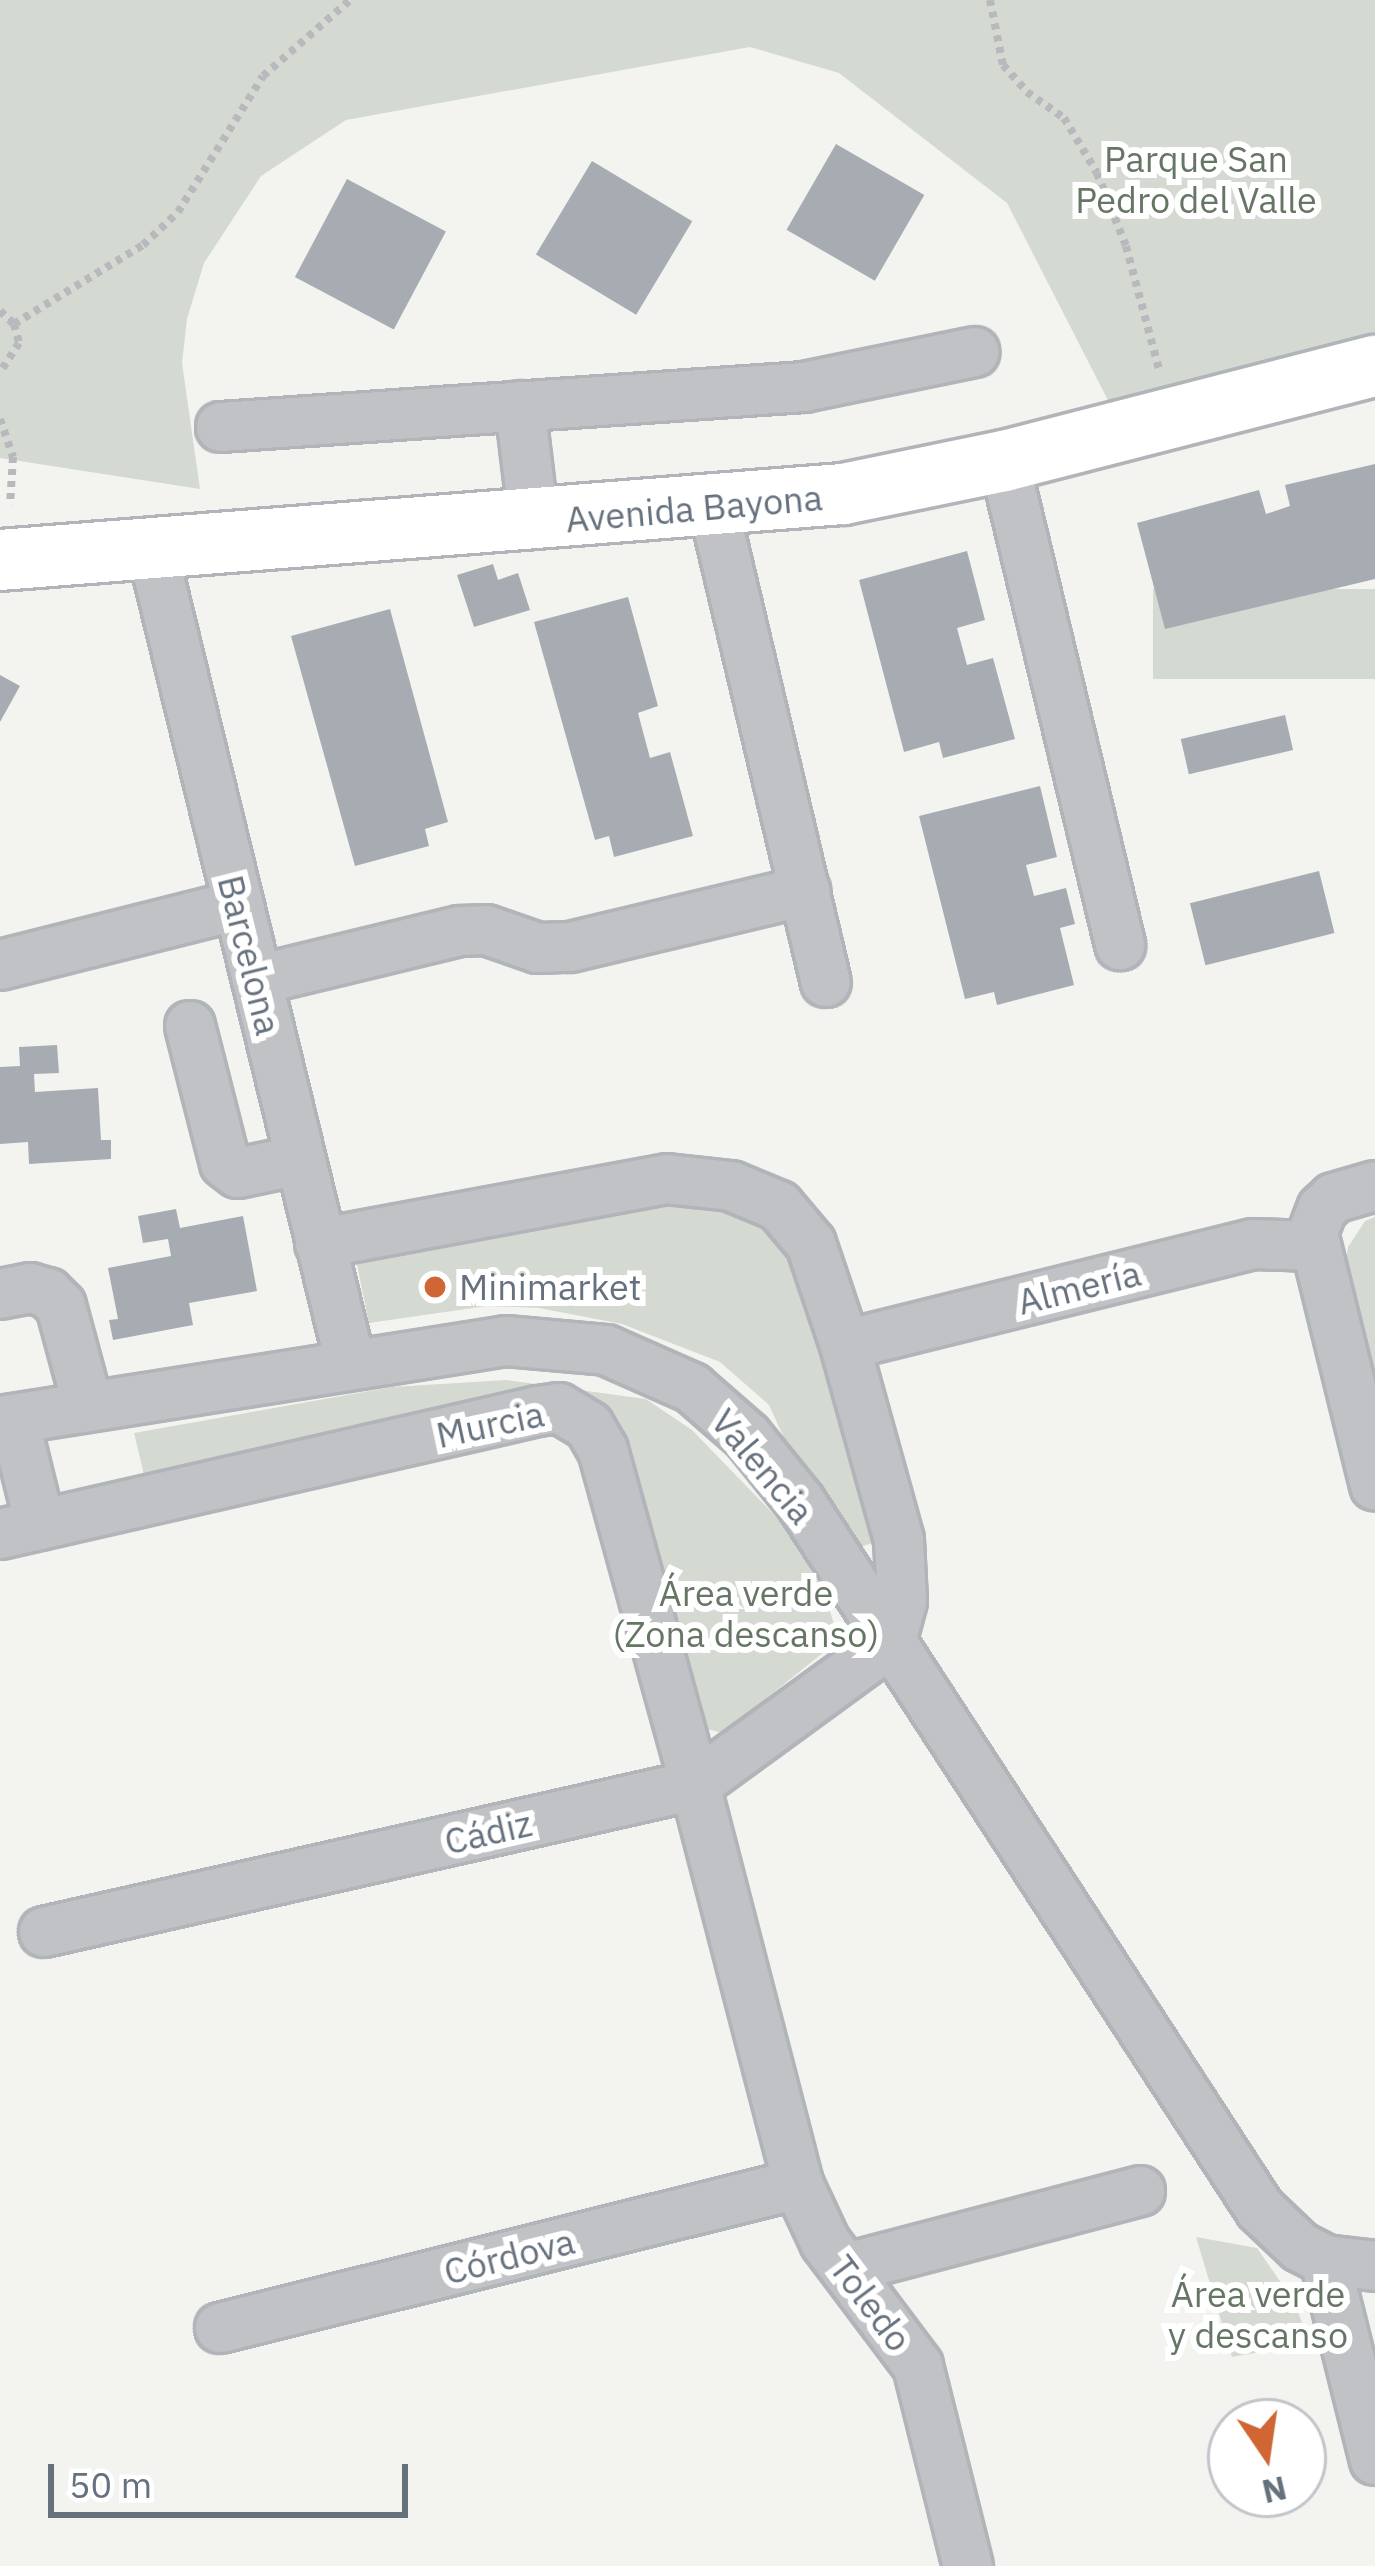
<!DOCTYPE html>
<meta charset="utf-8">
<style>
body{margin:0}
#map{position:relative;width:1375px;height:2566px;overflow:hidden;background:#f3f4f0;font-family:"IBM Plex Sans",sans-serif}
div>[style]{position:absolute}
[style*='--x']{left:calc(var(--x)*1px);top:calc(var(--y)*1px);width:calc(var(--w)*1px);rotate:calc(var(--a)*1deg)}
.green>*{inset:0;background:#d4dad2;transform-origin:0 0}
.building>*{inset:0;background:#a6acb2;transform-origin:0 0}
.path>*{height:8px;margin-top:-4px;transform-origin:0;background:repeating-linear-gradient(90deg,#b7b9bc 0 6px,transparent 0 12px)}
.roads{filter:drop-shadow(3px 0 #b1b4b8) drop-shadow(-3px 0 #b1b4b8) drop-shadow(0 3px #b1b4b8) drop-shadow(0 -3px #b1b4b8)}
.minor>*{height:48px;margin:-24px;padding:0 24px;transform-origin:24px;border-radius:24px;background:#c0c2c5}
.major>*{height:60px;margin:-30px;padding:0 30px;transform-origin:30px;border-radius:30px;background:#fff}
.dots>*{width:33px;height:33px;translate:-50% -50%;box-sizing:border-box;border:6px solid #fff;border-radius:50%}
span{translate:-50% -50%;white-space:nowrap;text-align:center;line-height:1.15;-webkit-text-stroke:12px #fff;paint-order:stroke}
.park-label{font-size:36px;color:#667664}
.street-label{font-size:36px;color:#66717e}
.poi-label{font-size:36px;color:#66717e}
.left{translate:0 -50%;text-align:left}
.north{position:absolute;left:1207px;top:2398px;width:120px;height:120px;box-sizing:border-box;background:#fff;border:3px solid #c2c6cb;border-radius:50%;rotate:167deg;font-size:33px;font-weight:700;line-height:48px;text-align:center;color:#66717e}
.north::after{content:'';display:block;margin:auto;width:42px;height:54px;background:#d06633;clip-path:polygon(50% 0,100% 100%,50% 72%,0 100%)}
.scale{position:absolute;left:48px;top:2464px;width:360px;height:54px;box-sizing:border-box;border:6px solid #66717e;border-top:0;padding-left:15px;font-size:36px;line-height:42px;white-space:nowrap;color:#66717e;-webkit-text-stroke:9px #fff;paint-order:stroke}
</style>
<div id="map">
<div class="green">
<div style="clip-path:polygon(0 0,1375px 0,1375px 342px,1114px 412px,1007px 203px,839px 73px,750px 47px,346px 120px,261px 176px,204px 263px,187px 319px,182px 363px,200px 489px,0 458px)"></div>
<div style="left:1375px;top:589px;width:90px;height:222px;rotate:90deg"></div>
<div style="clip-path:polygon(706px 1204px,751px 1218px,793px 1244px,882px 1540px,860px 1547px,796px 1464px,769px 1405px,720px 1362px,622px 1324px,539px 1308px,487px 1306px,369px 1323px,354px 1250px,638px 1205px)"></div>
<div style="clip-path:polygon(1375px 1217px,1375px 1404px,1343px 1285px,1348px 1247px,1365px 1221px)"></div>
<div style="clip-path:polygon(506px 1380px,646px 1399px,692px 1430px,786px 1527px,824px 1592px,839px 1640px,723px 1733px,702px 1728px,600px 1414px,146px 1483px,134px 1433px,392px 1387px)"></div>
<div style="clip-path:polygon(1196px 2237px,1257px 2248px,1295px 2303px,1309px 2343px,1232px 2357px)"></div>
</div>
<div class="building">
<div style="left:836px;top:144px;width:102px;height:99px;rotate:30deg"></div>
<div style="left:592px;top:161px;width:117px;height:109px;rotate:31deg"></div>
<div style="left:347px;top:179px;width:112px;height:111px;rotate:28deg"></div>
<div style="clip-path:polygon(1375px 464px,1375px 579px,1165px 629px,1137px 523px,1259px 490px,1266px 514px,1290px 506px,1285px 485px)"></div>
<div style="clip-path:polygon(967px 551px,985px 620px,957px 628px,967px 665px,993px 658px,1015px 739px,943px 758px,939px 742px,904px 752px,859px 580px)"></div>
<div style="clip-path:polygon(493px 564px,498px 580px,518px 573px,530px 610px,474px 627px,457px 575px)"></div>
<div style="clip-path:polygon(628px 597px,658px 706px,638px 713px,650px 758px,670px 752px,693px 836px,614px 857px,609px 836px,595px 840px,534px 622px)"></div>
<div style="clip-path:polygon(390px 609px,448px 822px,425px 829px,429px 846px,355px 866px,291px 636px)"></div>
<div style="clip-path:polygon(0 675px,20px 686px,0 722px)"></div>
<div style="left:1285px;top:715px;width:36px;height:107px;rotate:77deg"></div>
<div style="clip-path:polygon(1040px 786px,1057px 857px,1026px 865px,1034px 896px,1066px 888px,1075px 924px,1060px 928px,1074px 985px,997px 1005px,994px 992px,965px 999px,919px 816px)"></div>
<div style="left:1319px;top:871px;width:64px;height:133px;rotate:76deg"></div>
<div style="clip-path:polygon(57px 1045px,59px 1073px,34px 1074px,35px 1092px,98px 1088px,101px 1140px,111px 1140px,111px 1159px,29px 1164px,28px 1142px,0 1144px,0 1067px,20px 1066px,19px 1047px)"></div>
<div style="clip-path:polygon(176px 1209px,180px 1228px,243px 1216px,257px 1291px,189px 1303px,193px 1325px,113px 1340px,109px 1320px,118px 1319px,108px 1268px,171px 1256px,168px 1239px,143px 1243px,138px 1216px)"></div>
</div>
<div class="path">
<div style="--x:990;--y:0;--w:66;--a:78.7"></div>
<div style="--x:1003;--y:65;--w:36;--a:48"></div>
<div style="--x:1027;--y:92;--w:45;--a:35.1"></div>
<div style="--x:1064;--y:118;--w:64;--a:59"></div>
<div style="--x:1097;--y:173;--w:79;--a:68.3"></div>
<div style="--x:1126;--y:246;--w:127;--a:75"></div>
<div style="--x:0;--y:311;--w:19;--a:43"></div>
<div style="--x:14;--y:324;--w:20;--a:75"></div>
<div style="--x:19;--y:343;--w:35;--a:123"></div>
<div style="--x:14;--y:324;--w:151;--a:-31.5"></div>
<div style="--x:143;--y:245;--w:48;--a:-43.3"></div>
<div style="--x:178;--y:212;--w:160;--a:-58"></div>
<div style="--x:263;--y:76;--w:116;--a:-41.1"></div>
<div style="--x:0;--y:419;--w:40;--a:71.1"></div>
<div style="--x:13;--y:457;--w:48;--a:93.6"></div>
</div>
<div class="roads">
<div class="minor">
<div style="--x:520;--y:406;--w:117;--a:83.1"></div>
<div style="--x:221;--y:427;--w:584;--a:-3.92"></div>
<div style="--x:804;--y:387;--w:174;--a:-11.6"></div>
<div style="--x:1004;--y:461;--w:498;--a:76.5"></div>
<div style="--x:714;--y:509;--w:486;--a:76.7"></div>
<div style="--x:152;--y:549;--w:837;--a:76.31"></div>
<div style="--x:0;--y:965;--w:245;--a:-14.1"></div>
<div style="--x:257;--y:980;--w:209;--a:-13.6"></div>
<div style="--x:460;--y:931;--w:26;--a:-2"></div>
<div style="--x:486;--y:930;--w:55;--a:19.1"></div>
<div style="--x:538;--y:948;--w:32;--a:-2"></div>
<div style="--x:570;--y:947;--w:242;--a:-13.4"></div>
<div style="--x:190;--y:1026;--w:141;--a:75.7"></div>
<div style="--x:225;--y:1163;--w:16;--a:38"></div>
<div style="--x:238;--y:1173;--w:63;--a:-11.8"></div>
<div style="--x:1375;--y:1186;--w:43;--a:163.7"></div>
<div style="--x:1334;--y:1198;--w:16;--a:137"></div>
<div style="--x:1322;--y:1209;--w:26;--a:111"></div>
<div style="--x:1313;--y:1233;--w:260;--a:76.2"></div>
<div style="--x:0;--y:1294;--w:31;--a:-11"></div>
<div style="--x:30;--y:1288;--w:19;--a:16"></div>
<div style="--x:48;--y:1293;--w:18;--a:45"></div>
<div style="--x:61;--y:1306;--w:104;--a:74.9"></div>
<div style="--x:845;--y:1345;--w:420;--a:-13.9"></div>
<div style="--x:1253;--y:1244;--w:61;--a:1.9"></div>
<div style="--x:14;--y:1419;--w:109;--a:76.2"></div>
<div style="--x:0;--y:1421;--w:512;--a:-8.98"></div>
<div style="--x:506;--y:1341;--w:100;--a:5.1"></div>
<div style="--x:606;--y:1350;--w:94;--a:23.8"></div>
<div style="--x:692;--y:1388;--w:73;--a:41.1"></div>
<div style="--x:747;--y:1436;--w:86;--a:51.1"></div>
<div style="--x:801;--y:1503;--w:842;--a:56.97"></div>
<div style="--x:1260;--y:2209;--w:55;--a:43.5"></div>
<div style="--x:1300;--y:2247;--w:28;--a:27"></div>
<div style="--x:1325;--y:2260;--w:50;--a:6.8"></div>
<div style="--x:0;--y:1534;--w:552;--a:-12.88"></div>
<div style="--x:538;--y:1411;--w:21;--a:-8"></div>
<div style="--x:559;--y:1408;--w:35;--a:31"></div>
<div style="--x:589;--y:1426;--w:28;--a:60"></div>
<div style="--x:603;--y:1450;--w:347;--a:74.6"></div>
<div style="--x:695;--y:1785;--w:412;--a:75.5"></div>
<div style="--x:798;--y:2184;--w:64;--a:65"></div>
<div style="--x:825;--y:2242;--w:155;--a:53.1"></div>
<div style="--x:918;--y:2366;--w:206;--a:76"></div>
<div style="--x:44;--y:1932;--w:667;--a:-12.72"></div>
<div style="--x:695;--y:1785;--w:243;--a:-36.1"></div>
<div style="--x:891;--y:1642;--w:42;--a:-75"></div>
<div style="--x:902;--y:1601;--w:61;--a:-92.8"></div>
<div style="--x:899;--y:1540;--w:202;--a:-105.5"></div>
<div style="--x:845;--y:1345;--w:107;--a:-108.6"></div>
<div style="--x:811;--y:1244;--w:50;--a:-130.1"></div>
<div style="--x:779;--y:1206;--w:52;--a:-157.4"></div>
<div style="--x:731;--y:1186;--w:64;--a:-173.8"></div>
<div style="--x:667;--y:1179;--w:353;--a:169.5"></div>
<div style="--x:1325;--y:2260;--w:206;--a:76"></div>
<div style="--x:847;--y:2268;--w:303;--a:-14.7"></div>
<div style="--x:220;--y:2328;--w:596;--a:-13.99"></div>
</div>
<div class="major">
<div style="--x:0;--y:560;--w:846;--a:-4.48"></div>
<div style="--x:843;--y:494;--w:164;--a:-11.6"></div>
<div style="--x:1004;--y:461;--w:383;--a:-14.4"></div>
</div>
</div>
<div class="dots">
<div style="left:435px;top:1287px;background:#d06633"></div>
</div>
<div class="park-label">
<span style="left:1196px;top:179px">Parque San<br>Pedro del Valle</span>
<span style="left:746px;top:1613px">Área verde<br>(Zona descanso)</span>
<span style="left:1258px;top:2314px">Área verde<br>y descanso</span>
</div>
<div class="street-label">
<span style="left:694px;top:508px;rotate:-5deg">Avenida Bayona</span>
<span style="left:250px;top:955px;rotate:76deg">Barcelona</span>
<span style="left:1079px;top:1287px;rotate:-14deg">Almería</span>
<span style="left:490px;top:1424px;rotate:-12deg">Murcia</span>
<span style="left:763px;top:1466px;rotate:50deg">Valencia</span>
<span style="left:488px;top:1832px;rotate:-13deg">Cádiz</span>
<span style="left:509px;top:2256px;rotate:-14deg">Córdova</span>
<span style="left:871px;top:2303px;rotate:53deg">Toledo</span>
</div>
<div class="poi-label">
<span class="left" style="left:459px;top:1287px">Minimarket</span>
</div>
<div class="north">N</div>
<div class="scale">50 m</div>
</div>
